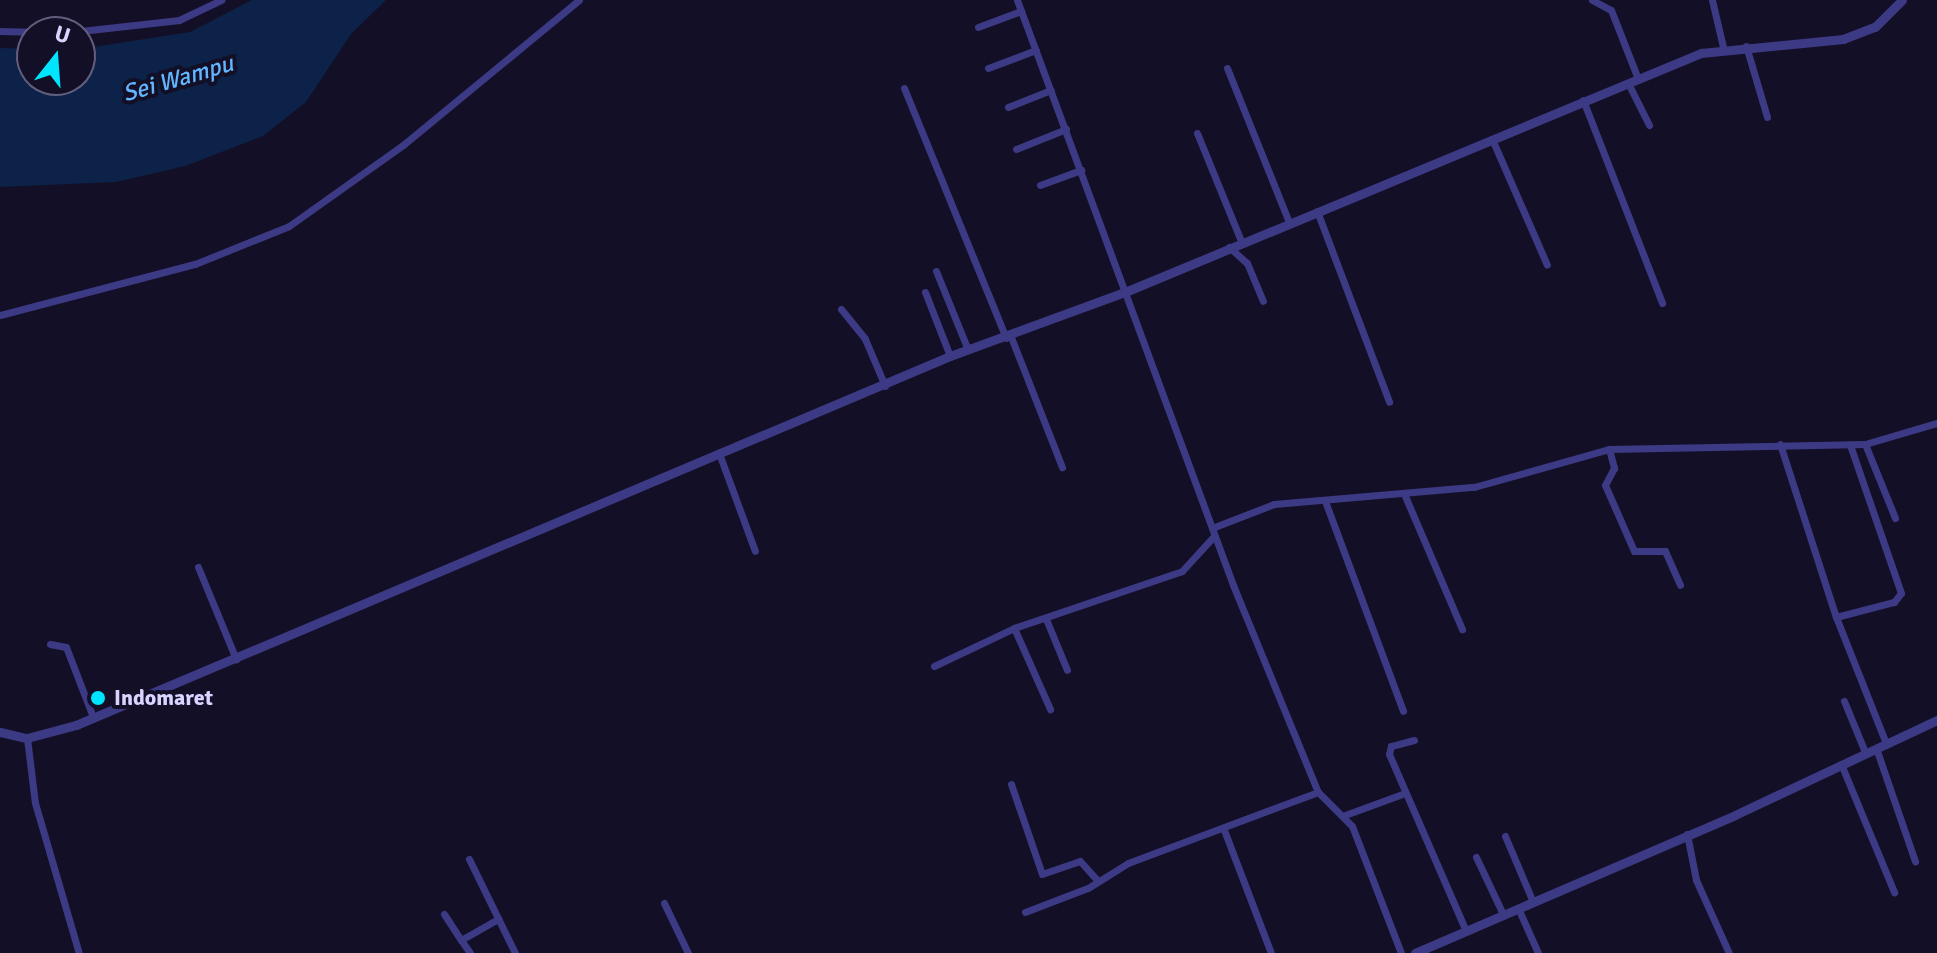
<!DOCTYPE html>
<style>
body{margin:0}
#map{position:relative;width:1937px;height:953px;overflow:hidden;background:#130f26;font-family:Signika,sans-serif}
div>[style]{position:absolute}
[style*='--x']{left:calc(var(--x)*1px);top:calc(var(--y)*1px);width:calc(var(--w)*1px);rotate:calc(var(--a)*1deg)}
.water>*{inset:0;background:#0c2248}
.minor>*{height:7px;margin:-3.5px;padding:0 3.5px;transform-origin:3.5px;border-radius:3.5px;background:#3d3a85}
.tertiary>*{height:9px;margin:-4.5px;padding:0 4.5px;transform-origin:4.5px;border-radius:4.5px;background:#3d3a85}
.dots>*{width:22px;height:22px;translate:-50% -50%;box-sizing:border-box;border:4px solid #130f26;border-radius:50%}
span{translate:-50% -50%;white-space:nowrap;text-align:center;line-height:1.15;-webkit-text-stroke:8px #130f26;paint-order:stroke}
.poi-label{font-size:22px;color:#d9d4ff;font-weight:700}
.left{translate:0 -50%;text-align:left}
.water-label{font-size:24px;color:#62b6ff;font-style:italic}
.north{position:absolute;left:16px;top:16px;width:80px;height:80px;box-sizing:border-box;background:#130f26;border:2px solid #625e7d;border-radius:50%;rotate:17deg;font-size:22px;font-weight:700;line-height:32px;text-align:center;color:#d9d4ff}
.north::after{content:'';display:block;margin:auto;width:28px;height:36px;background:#00e5ff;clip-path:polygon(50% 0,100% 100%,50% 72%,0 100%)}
</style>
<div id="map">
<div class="water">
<div style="clip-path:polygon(252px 0,386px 0,351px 34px,306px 102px,263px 136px,185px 166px,116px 182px,0 187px,0 48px,32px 49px,32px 80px,80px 80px,80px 49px,190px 32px)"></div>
</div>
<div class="minor">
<div style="--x:1017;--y:0;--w:624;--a:69.73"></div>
<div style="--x:1233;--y:585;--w:224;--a:67.7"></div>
<div style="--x:1318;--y:792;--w:48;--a:45"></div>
<div style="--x:1352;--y:826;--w:136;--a:68.9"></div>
<div style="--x:1592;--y:0;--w:21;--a:28"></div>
<div style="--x:1611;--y:10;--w:74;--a:68.6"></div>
<div style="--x:1712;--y:0;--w:48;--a:76.8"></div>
<div style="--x:978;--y:27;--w:46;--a:-20.4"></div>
<div style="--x:0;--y:31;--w:40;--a:1.4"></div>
<div style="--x:72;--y:32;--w:108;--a:-6.4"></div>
<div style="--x:179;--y:20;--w:47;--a:-25.5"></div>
<div style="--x:1746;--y:46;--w:74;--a:73.5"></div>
<div style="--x:988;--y:68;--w:51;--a:-20.6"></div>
<div style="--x:1227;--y:68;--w:166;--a:68.1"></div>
<div style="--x:1628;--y:83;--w:47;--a:63.4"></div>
<div style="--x:904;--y:88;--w:270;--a:67.8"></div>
<div style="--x:1583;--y:100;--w:218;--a:68.7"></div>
<div style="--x:1008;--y:107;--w:46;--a:-21.6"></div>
<div style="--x:1197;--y:133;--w:117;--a:67.8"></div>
<div style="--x:1492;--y:139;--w:137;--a:66.4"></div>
<div style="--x:1016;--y:149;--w:54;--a:-21.8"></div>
<div style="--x:1040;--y:185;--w:44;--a:-20.1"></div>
<div style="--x:1317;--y:211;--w:204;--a:69.3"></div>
<div style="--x:1229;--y:247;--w:24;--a:42"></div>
<div style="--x:1247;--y:263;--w:41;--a:67.2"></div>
<div style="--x:936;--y:271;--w:85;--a:67.9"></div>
<div style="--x:925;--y:292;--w:69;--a:68.7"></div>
<div style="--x:841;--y:309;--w:38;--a:51"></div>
<div style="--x:865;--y:339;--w:51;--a:66.9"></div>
<div style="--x:0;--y:315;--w:202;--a:-14.7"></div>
<div style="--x:195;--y:264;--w:101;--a:-22"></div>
<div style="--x:289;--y:226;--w:140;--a:-35.4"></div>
<div style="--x:403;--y:145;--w:228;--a:-39.5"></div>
<div style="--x:1011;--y:337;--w:140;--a:68.6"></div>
<div style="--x:1780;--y:444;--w:182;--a:72.1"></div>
<div style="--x:1836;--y:617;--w:136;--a:68.4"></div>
<div style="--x:1865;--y:444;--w:80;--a:67.9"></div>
<div style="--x:1609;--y:449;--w:20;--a:75"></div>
<div style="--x:1614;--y:468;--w:19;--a:118"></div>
<div style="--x:1605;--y:485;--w:72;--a:66.3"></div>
<div style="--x:1634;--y:551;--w:31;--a:0"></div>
<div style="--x:1665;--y:551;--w:37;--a:66"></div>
<div style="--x:720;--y:456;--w:101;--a:69.8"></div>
<div style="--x:1405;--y:496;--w:145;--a:66.8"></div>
<div style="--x:1325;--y:501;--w:224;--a:69.6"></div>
<div style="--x:1212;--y:528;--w:66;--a:-21.2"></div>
<div style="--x:1274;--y:504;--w:201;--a:-4.9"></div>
<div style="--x:1474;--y:487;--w:140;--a:-15.7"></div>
<div style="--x:1609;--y:449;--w:256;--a:-1.1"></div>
<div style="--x:1865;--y:444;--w:75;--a:-16.3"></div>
<div style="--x:198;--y:567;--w:100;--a:67.6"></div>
<div style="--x:1836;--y:617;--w:60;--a:-14.5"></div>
<div style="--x:1894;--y:602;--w:11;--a:-52"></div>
<div style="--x:1901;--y:593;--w:157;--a:-109"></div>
<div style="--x:1046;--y:619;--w:55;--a:67.6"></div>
<div style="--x:1014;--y:628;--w:89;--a:66"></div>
<div style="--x:50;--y:644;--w:16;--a:11"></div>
<div style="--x:66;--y:647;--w:75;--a:68.9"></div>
<div style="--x:934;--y:666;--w:89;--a:-25.4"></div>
<div style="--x:1014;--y:628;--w:177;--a:-18.7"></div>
<div style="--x:1182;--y:571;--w:47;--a:-47.6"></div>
<div style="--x:1844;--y:701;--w:55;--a:67.6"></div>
<div style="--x:27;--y:738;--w:65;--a:83"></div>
<div style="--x:35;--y:803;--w:156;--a:73.7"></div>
<div style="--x:1414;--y:740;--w:24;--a:165"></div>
<div style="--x:1391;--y:746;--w:8;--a:104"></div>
<div style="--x:1389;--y:754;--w:193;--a:66.5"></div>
<div style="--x:1876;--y:748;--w:120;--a:71"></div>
<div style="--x:1841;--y:764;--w:139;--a:67.5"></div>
<div style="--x:1011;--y:784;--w:95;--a:71"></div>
<div style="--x:1042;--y:874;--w:40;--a:-18.9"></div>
<div style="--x:1080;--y:861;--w:24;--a:48"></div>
<div style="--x:1345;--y:815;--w:64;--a:-20.1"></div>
<div style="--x:1224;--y:830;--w:132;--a:69.1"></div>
<div style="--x:1687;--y:834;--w:47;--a:78.9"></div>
<div style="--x:1696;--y:880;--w:80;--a:65.7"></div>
<div style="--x:1505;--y:836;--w:72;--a:67"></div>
<div style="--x:1476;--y:857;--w:63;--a:64.7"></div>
<div style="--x:469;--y:859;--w:105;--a:63.9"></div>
<div style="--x:664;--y:903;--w:55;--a:64.4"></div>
<div style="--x:1518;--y:908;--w:49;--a:66"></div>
<div style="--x:1025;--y:912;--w:67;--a:-20.9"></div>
<div style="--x:1088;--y:888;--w:47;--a:-32"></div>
<div style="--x:1128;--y:863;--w:203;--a:-20.5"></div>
<div style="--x:444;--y:914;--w:31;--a:57"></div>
<div style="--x:461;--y:940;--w:43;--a:-29.6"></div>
<div style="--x:461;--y:940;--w:16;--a:55"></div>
</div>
<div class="tertiary">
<div style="--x:0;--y:732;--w:28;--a:13"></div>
<div style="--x:27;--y:738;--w:51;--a:-14.9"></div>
<div style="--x:76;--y:725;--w:949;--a:-22.89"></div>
<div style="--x:950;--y:356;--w:186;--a:-20.1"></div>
<div style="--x:1125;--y:292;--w:624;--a:-22.54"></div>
<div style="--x:1701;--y:53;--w:143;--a:-5.6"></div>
<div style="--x:1843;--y:39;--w:34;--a:-21"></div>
<div style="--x:1875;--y:27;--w:38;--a:-45"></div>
<div style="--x:1415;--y:953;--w:348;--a:-23.3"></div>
<div style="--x:1735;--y:815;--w:223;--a:-25.2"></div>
</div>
<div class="dots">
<div style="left:98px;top:698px;background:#00e5ff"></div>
</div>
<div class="poi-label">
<span class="left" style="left:114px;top:698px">Indomaret</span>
</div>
<div class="water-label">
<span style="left:178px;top:79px;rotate:-16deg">Sei Wampu</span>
</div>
<div class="north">U</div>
</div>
